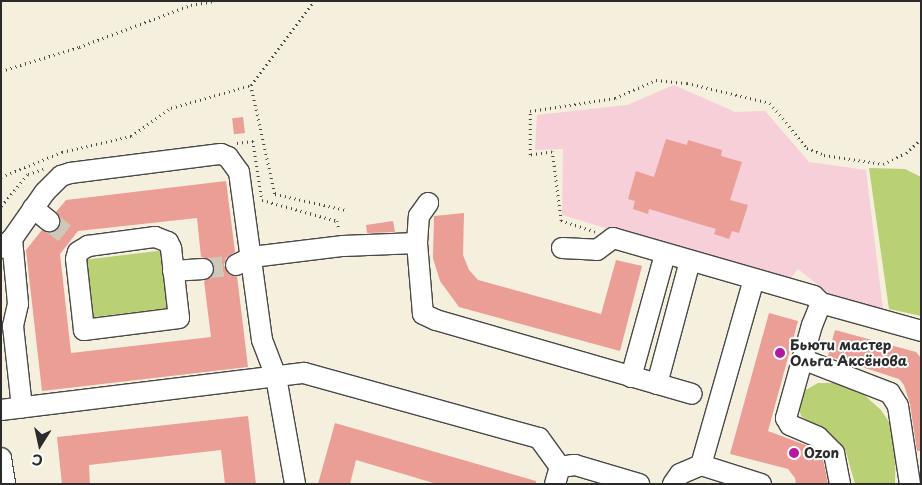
<!DOCTYPE html>
<meta charset="utf-8">
<style>
body{margin:0}
#map{position:relative;width:922px;height:485px;overflow:hidden;background:#f5efde;font-family:"Playpen Sans",sans-serif}
div>[style]{position:absolute}
[style*='--x']{left:calc(var(--x)*1px);top:calc(var(--y)*1px);width:calc(var(--w)*1px);rotate:calc(var(--a)*1deg)}
.built>*{inset:0;background:#f6cfd9}
.green>*{inset:0;background:#b9d075;transform-origin:0 0}
.building>*{inset:0;background:#ea9e95;transform-origin:0 0}
.minor-tunnel>*{height:20px;margin-top:-10px;transform-origin:0;background:repeating-linear-gradient(90deg,#cdc8ba 0 20px,transparent 0 30px)}
.path>*{height:2.5px;margin-top:-1.25px;transform-origin:0;background:repeating-linear-gradient(90deg,#494846 0 1px,transparent 0 5px)}
.roads{filter:drop-shadow(1px 0 #494846) drop-shadow(-1px 0 #494846) drop-shadow(0 1px #494846) drop-shadow(0 -1px #494846)}
.minor>*{height:20px;margin:-10px;padding:0 10px;transform-origin:10px;border-radius:10px;background:#fff}
.dots>*{width:14px;height:14px;translate:-50% -50%;box-sizing:border-box;border:2px solid #fff;border-radius:50%}
span{translate:-50% -50%;white-space:nowrap;text-align:center;line-height:1.15;-webkit-text-stroke:4px #fff;paint-order:stroke}
.poi-label{font-size:14px;color:#2b2b2b;font-weight:700}
.left{translate:0 -50%;text-align:left}
.frame{position:absolute;inset:0;border:2px solid #2b2b2b;pointer-events:none}
.north{position:absolute;left:15px;top:420px;width:50px;height:50px;-webkit-text-stroke:4px #fff;paint-order:stroke;rotate:190deg;font-size:14px;font-weight:700;line-height:20px;text-align:center;color:#2b2b2b}
.north::after{content:'';display:block;margin:auto;width:18px;height:22px;background:#2b2b2b;clip-path:polygon(50% 0,100% 100%,50% 72%,0 100%)}
</style>
<div id="map">
<div class="built">
<div style="clip-path:polygon(674px 85px,735px 112px,765px 111px,809px 162px,866px 170px,883px 310px,832px 296px,798px 269px,788px 282px,562px 215px,563px 149px,535px 150px,537px 115px,627px 105px)"></div>
</div>
<div class="green">
<div style="clip-path:polygon(869px 168px,905px 169px,921px 177px,921px 316px,889px 309px)"></div>
<div style="left:165px;top:250px;width:58px;height:84px;rotate:83deg"></div>
<div style="clip-path:polygon(818px 383px,834px 383px,861px 392px,881px 410px,891px 425px,896px 440px,895px 484px,855px 484px,846px 452px,833px 438px,801px 416px,798px 403px,802px 392px)"></div>
</div>
<div class="building">
<div style="left:243px;top:117px;width:16px;height:11px;rotate:83deg"></div>
<div style="clip-path:polygon(666px 139px,687px 145px,688px 140px,708px 146px,722px 150px,721px 156px,742px 162px,730px 200px,748px 205px,739px 233px,732px 231px,729px 239px,714px 234px,716px 229px,649px 209px,648px 214px,633px 209px,635px 201px,628px 199px,636px 171px,654px 177px)"></div>
<div style="clip-path:polygon(evenodd,226px 181px,235px 252px,226px 258px,224px 265px,229px 275px,237px 276px,248px 367px,42px 391px,26px 250px,42px 230px,53px 232px,58px 228px,60px 217px,56px 212px,66px 200px,226px 181px,197px 218px,201px 257px,209px 259px,215px 268px,213px 275px,204px 281px,211px 337px,71px 353px,60px 254px,78px 231px,197px 218px)"></div>
<div style="clip-path:polygon(464px 213px,463px 255px,469px 270px,478px 280px,601px 314px,616px 260px,642px 266px,620px 351px,459px 307px,440px 281px,433px 258px,434px 216px)"></div>
<div style="clip-path:polygon(393px 221px,395px 232px,367px 233px,366px 225px)"></div>
<div style="clip-path:polygon(769px 313px,798px 321px,768px 431px,811px 447px,823px 459px,828px 484px,796px 484px,795px 478px,788px 469px,730px 454px)"></div>
<div style="clip-path:polygon(835px 330px,916px 352px,921px 358px,921px 451px,917px 451px,910px 404px,904px 385px,899px 379px,828px 356px)"></div>
<div style="clip-path:polygon(248px 416px,256px 484px,225px 484px,221px 450px,89px 465px,90px 484px,62px 484px,57px 437px)"></div>
<div style="clip-path:polygon(335px 423px,536px 481px,536px 484px,437px 484px,356px 460px,350px 484px,318px 484px)"></div>
</div>
<div class="minor-tunnel">
<div style="--x:49;--y:221;--w:29;--a:38"></div>
<div style="--x:203;--y:269;--w:33;--a:-7"></div>
</div>
<div class="path">
<div style="--x:1;--y:71;--w:82;--a:-17.1"></div>
<div style="--x:79;--y:47;--w:120;--a:-20.6"></div>
<div style="--x:191;--y:5;--w:23;--a:-10"></div>
<div style="--x:251;--y:85;--w:105;--a:-53.1"></div>
<div style="--x:237;--y:143;--w:16;--a:-7"></div>
<div style="--x:253;--y:141;--w:60;--a:81.3"></div>
<div style="--x:262;--y:200;--w:78;--a:15.6"></div>
<div style="--x:337;--y:221;--w:8;--a:76"></div>
<div style="--x:1;--y:177;--w:66;--a:-22.3"></div>
<div style="--x:62;--y:152;--w:71;--a:-13.1"></div>
<div style="--x:131;--y:136;--w:49;--a:-35"></div>
<div style="--x:171;--y:108;--w:83;--a:-16"></div>
<div style="--x:251;--y:85;--w:112;--a:77.6"></div>
<div style="--x:275;--y:194;--w:73;--a:12.7"></div>
<div style="--x:1;--y:206;--w:42;--a:-49.8"></div>
<div style="--x:28;--y:174;--w:16;--a:-18"></div>
<div style="--x:595;--y:232;--w:36;--a:-162"></div>
<div style="--x:561;--y:221;--w:70;--a:-97.4"></div>
<div style="--x:552;--y:152;--w:22;--a:172"></div>
<div style="--x:530;--y:155;--w:44;--a:-90"></div>
<div style="--x:530;--y:111;--w:86;--a:-8.7"></div>
<div style="--x:615;--y:98;--w:45;--a:-23.7"></div>
<div style="--x:656;--y:80;--w:31;--a:6"></div>
<div style="--x:687;--y:83;--w:85;--a:13.5"></div>
<div style="--x:770;--y:103;--w:58;--a:50.6"></div>
<div style="--x:807;--y:148;--w:18;--a:22"></div>
<div style="--x:824;--y:155;--w:60;--a:8.7"></div>
<div style="--x:883;--y:164;--w:25;--a:-26"></div>
<div style="--x:906;--y:153;--w:21;--a:-43"></div>
</div>
<div class="roads">
<div class="minor">
<div style="--x:33;--y:208;--w:21;--a:39"></div>
<div style="--x:155;--y:237;--w:14;--a:21"></div>
<div style="--x:168;--y:242;--w:7;--a:63"></div>
<div style="--x:171;--y:248;--w:70;--a:83.5"></div>
<div style="--x:179;--y:318;--w:96;--a:172.8"></div>
<div style="--x:84;--y:330;--w:71;--a:-96.4"></div>
<div style="--x:76;--y:259;--w:7;--a:-74"></div>
<div style="--x:78;--y:252;--w:12;--a:-31"></div>
<div style="--x:88;--y:246;--w:68;--a:-7.7"></div>
<div style="--x:12;--y:239;--w:65;--a:84.7"></div>
<div style="--x:18;--y:304;--w:23;--a:103"></div>
<div style="--x:13;--y:326;--w:82;--a:83.7"></div>
<div style="--x:417;--y:243;--w:27;--a:-86"></div>
<div style="--x:419;--y:216;--w:16;--a:-55"></div>
<div style="--x:1;--y:248;--w:14;--a:-39"></div>
<div style="--x:12;--y:239;--w:57;--a:-54.9"></div>
<div style="--x:45;--y:192;--w:23;--a:-45"></div>
<div style="--x:61;--y:176;--w:9;--a:-18"></div>
<div style="--x:70;--y:173;--w:152;--a:-7.2"></div>
<div style="--x:221;--y:154;--w:8;--a:23"></div>
<div style="--x:228;--y:157;--w:19;--a:54"></div>
<div style="--x:239;--y:172;--w:170;--a:82.2"></div>
<div style="--x:262;--y:340;--w:40;--a:69"></div>
<div style="--x:276;--y:377;--w:109;--a:79.9"></div>
<div style="--x:562;--y:248;--w:35;--a:3"></div>
<div style="--x:597;--y:250;--w:20;--a:-37"></div>
<div style="--x:613;--y:238;--w:209;--a:16.1"></div>
<div style="--x:814;--y:296;--w:10;--a:45"></div>
<div style="--x:821;--y:303;--w:104;--a:15.6"></div>
<div style="--x:236;--y:265;--w:18;--a:-27"></div>
<div style="--x:252;--y:257;--w:92;--a:-6.9"></div>
<div style="--x:343;--y:246;--w:74;--a:-2.3"></div>
<div style="--x:417;--y:243;--w:71;--a:85.2"></div>
<div style="--x:423;--y:314;--w:14;--a:25"></div>
<div style="--x:436;--y:320;--w:266;--a:16.1"></div>
<div style="--x:173;--y:271;--w:30;--a:-4"></div>
<div style="--x:821;--y:303;--w:24;--a:112"></div>
<div style="--x:812;--y:325;--w:97;--a:105.6"></div>
<div style="--x:786;--y:418;--w:8;--a:60"></div>
<div style="--x:790;--y:425;--w:30;--a:23"></div>
<div style="--x:818;--y:437;--w:23;--a:45"></div>
<div style="--x:834;--y:453;--w:32;--a:79"></div>
<div style="--x:802;--y:359;--w:94;--a:21.1"></div>
<div style="--x:890;--y:393;--w:15;--a:58"></div>
<div style="--x:898;--y:406;--w:79;--a:81.3"></div>
<div style="--x:631;--y:377;--w:128;--a:-74.5"></div>
<div style="--x:657;--y:384;--w:127;--a:-75"></div>
<div style="--x:1;--y:410;--w:305;--a:-7"></div>
<div style="--x:304;--y:373;--w:244;--a:15.5"></div>
<div style="--x:539;--y:438;--w:36;--a:54"></div>
<div style="--x:560;--y:467;--w:15;--a:-8"></div>
<div style="--x:1;--y:458;--w:26;--a:81"></div>
<div style="--x:701;--y:465;--w:63;--a:17.6"></div>
<div style="--x:555;--y:484;--w:18;--a:-74"></div>
<div style="--x:560;--y:467;--w:15;--a:-8"></div>
<div style="--x:575;--y:465;--w:67;--a:16.5"></div>
<div style="--x:673;--y:484;--w:12;--a:-55"></div>
<div style="--x:680;--y:474;--w:23;--a:-23"></div>
<div style="--x:701;--y:465;--w:193;--a:-74.1"></div>
</div>
</div>
<div class="dots">
<div style="left:780px;top:353px;background:#b5179e"></div>
<div style="left:794px;top:453px;background:#b5179e"></div>
</div>
<div class="poi-label">
<span class="left" style="left:790px;top:353px">Бьюти мастер<br>Oльга Аксёнова</span>
<span class="left" style="left:804px;top:453px">Ozon</span>
</div>
<div class="frame"></div>
<div class="north">С</div>
</div>
